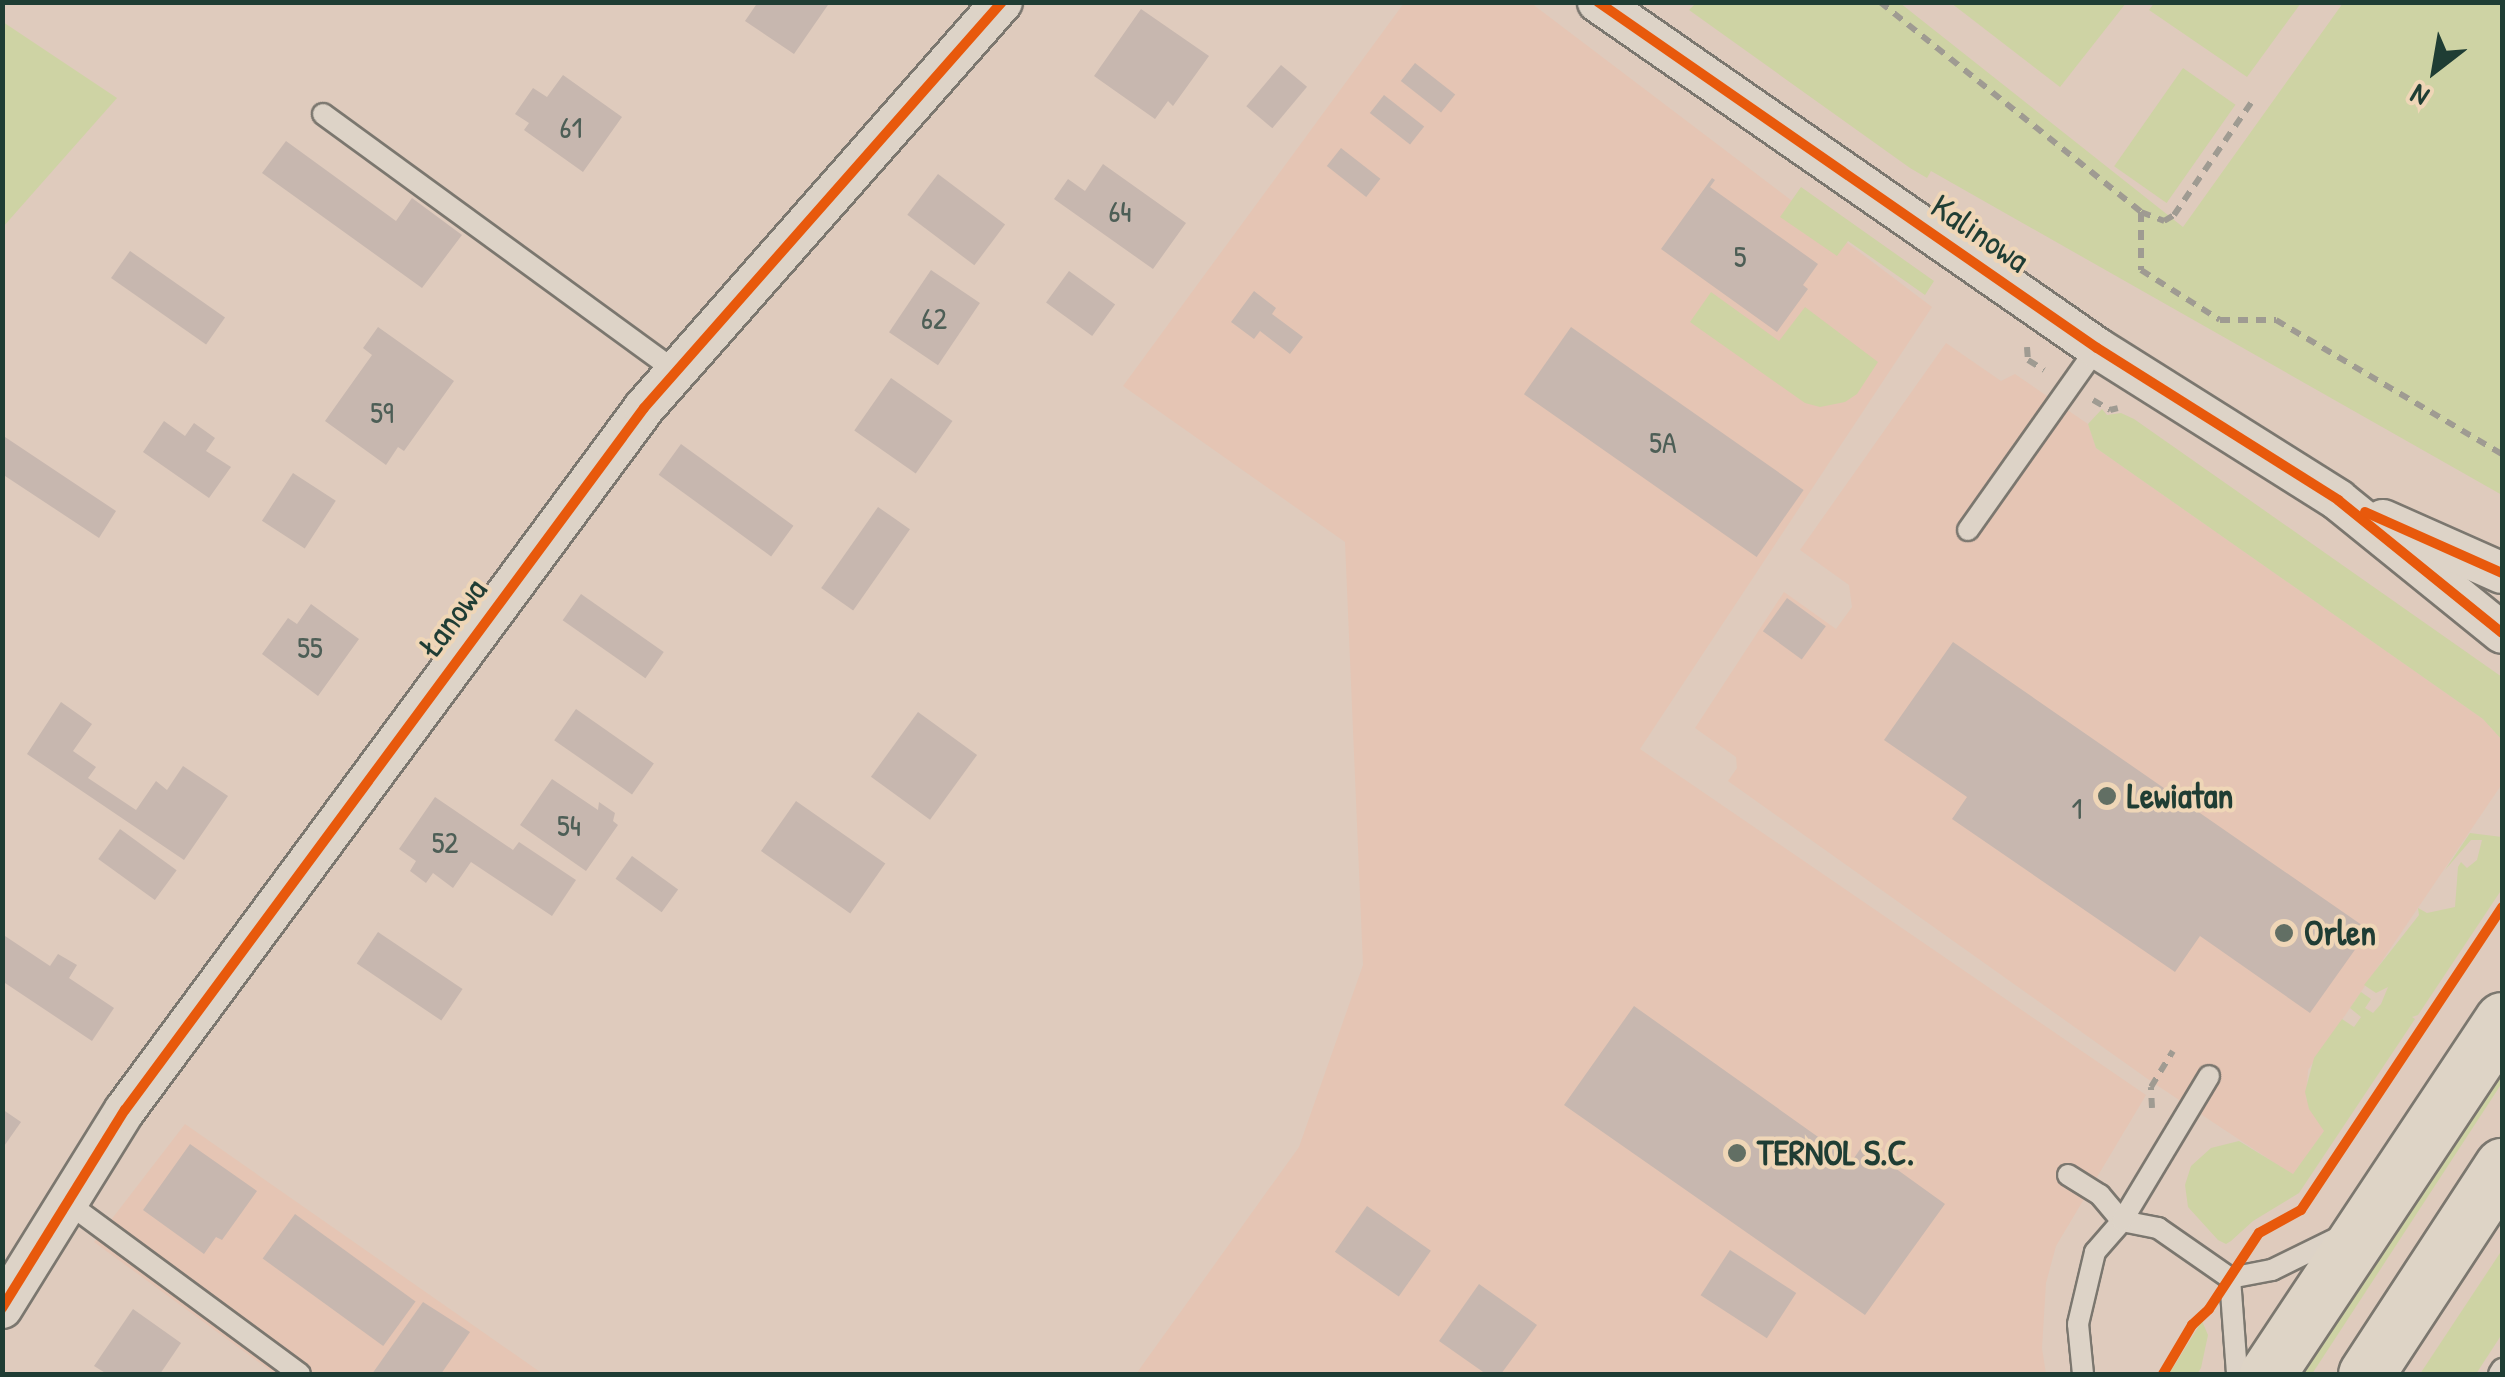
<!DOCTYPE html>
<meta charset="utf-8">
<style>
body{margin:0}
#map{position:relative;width:2505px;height:1377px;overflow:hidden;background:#dfcbbd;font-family:"Patrick Hand",sans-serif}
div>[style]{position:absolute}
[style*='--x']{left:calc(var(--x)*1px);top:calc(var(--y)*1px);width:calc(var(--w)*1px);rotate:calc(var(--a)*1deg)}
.built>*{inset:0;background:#e5c5b4}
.green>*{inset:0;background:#ced3a4;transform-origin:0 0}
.building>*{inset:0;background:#c7b7af;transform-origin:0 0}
.path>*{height:6px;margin-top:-3px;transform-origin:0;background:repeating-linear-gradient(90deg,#9f9b92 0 10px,transparent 0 18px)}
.roads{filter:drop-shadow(2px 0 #7b776f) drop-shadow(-2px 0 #7b776f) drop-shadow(0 2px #7b776f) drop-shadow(0 -2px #7b776f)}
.service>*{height:20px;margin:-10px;padding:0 10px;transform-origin:10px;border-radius:10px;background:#ddd3c7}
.minor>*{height:40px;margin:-20px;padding:0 20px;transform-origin:20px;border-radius:20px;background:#ddd3c7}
.primary>*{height:55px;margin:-27.5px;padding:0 27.5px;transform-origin:27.5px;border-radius:27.5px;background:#ded4c6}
.cycleway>*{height:10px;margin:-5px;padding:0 5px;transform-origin:5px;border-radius:5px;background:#e8590c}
.dots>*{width:28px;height:28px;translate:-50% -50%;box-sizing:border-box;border:5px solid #efd6b7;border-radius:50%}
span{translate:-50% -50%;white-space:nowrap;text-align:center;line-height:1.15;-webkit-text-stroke:8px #efd6b7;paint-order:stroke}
.number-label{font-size:30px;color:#4d5e56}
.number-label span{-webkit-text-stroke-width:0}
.street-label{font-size:35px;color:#1f3d34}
.poi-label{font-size:35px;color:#1f3d34;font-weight:700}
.left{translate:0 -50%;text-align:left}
.frame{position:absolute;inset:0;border:5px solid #1f3d34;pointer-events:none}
.north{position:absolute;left:2385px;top:20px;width:100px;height:100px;-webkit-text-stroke:8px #efd6b7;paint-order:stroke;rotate:211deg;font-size:28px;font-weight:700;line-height:40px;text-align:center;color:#1f3d34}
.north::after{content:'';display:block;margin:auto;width:35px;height:45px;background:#1f3d34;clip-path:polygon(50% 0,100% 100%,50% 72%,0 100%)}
</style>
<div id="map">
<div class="built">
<div style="clip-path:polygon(1404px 3px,1531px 3px,1932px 307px,1640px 749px,2146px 1095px,2056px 1246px,2046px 1283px,2042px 1348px,2046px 1374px,1136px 1374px,1299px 1147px,1363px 965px,1345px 542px,1123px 386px)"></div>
<div style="clip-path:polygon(1946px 343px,2001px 381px,2015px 374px,2088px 424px,2096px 448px,2483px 719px,2502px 740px,2502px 784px,2308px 1070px,2306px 1098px,2324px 1131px,2293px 1175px,2152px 1082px,1728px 781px,1737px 768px,1736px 757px,1695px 728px,1784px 592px,1836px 629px,1852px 607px,1849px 585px,1800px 550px)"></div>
<div style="clip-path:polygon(185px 1124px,543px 1374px,275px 1374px,94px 1242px)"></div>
</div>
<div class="green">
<div style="clip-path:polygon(2155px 2px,2301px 2px,2301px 3px,2247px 77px,2149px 10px)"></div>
<div style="clip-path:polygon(1696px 3px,1900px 3px,2183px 227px,2343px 3px,2502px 3px,2502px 495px,1931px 171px,1927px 178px,1910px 168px,1689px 10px)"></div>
<div style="clip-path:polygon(1951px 3px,2126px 3px,2060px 87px)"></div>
<div style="clip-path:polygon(3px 22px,117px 98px,3px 227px)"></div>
<div style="left:2183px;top:68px;width:64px;height:120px;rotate:35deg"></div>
<div style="clip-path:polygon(1801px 187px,1934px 281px,1925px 295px,1848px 241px,1837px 256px,1780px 217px)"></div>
<div style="clip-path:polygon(1711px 292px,1779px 341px,1805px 307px,1878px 362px,1857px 394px,1845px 402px,1820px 407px,1805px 403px,1690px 322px)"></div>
<div style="clip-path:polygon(2102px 409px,2107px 415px,2121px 413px,2134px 419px,2502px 677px,2502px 740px,2483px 719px,2096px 448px,2088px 424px)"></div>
<div style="clip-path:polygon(2470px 833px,2502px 837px,2502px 889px,2418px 1015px,2412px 1017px,2415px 1019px,2299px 1193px,2253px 1221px,2231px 1241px,2226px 1244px,2218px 1240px,2188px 1207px,2185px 1185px,2191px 1166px,2211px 1148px,2239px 1141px,2293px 1174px,2324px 1131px,2309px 1109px,2305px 1092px,2314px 1058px,2342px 1019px,2354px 1027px,2361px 1017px,2350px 1008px,2361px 992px,2371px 999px,2365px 1008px,2373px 1013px,2381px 1004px,2388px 987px,2376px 993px,2364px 985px,2419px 915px,2418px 908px,2427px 913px,2455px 907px,2458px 867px,2461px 862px,2467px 868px,2477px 860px,2482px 840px,2471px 840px,2445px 870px)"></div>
<div style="clip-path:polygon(2502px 1066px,2502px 1083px,2312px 1374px,2298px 1374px)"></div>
<div style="clip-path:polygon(2502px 1250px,2502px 1334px,2476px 1374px,2420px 1374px)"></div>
<div style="clip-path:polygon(2202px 1321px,2208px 1335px,2201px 1368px,2197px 1374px,2169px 1374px)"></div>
</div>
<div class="building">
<div style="clip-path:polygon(758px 2px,830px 2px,794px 54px,745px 21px)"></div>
<div style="clip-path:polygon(1141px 9px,1209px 56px,1173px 106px,1168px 101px,1155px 119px,1094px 76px)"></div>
<div style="left:1415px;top:63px;width:51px;height:23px;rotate:38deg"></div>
<div style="left:1281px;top:65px;width:34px;height:54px;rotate:40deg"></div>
<div style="clip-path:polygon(563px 75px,622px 117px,583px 172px,524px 130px,529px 123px,515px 114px,533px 88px,547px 97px)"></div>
<div style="left:1384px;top:95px;width:51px;height:23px;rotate:38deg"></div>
<div style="clip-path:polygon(286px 141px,396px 221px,412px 198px,462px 235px,422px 288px,262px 173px)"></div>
<div style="left:1341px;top:148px;width:50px;height:23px;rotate:38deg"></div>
<div style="clip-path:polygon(1103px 164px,1186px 223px,1153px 269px,1054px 199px,1068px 179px,1085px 191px)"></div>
<div style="left:938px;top:174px;width:84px;height:51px;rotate:37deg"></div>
<div style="clip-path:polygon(1712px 178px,1715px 180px,1710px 187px,1818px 264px,1803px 285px,1808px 289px,1777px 332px,1661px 249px)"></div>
<div style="left:130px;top:251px;width:116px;height:33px;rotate:35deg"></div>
<div style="left:931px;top:270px;width:59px;height:75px;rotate:34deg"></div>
<div style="left:1069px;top:271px;width:57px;height:39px;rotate:36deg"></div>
<div style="clip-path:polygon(1254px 291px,1276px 308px,1272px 314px,1303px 337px,1290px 354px,1260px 331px,1254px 339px,1231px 322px)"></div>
<div style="clip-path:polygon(378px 327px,454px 381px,404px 451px,398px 447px,386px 465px,325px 421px,372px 355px,363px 348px)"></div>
<div style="left:1571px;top:327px;width:284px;height:82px;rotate:35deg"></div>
<div style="left:891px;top:378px;width:75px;height:64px;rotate:35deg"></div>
<div style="clip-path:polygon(164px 421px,185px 436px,194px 423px,215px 438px,206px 451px,231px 467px,209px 498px,143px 452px)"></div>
<div style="clip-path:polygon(5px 437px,116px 511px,99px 538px,2px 474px)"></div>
<div style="left:681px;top:444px;width:139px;height:38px;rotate:36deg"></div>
<div style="left:293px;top:473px;width:51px;height:57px;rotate:33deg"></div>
<div style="left:878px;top:507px;width:39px;height:99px;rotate:35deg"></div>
<div style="left:581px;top:594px;width:101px;height:32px;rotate:35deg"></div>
<div style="left:1787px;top:598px;width:48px;height:41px;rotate:36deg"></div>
<div style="clip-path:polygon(311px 604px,359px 639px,318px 696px,262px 654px,288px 618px,297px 624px)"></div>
<div style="clip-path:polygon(1953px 642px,2369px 930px,2310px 1013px,2200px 936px,2175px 972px,1952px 819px,1967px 797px,1884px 740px)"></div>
<div style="clip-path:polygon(61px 702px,92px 724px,73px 751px,96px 767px,88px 778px,136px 810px,156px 781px,167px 790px,183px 766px,228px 796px,184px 860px,27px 754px)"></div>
<div style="left:576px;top:709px;width:95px;height:38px;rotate:35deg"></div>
<div style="left:918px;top:712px;width:73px;height:80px;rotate:36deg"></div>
<div style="clip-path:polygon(552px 779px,598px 810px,599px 802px,615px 813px,613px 821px,618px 825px,586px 871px,520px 825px)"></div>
<div style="clip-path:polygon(435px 797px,513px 850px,519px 842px,576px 880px,552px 916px,471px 862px,453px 888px,433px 873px,426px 883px,410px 871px,416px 861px,399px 849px)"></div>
<div style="left:796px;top:801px;width:109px;height:61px;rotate:35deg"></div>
<div style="left:120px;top:829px;width:70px;height:37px;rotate:36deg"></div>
<div style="left:632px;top:856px;width:57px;height:28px;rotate:36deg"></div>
<div style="left:378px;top:932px;width:102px;height:38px;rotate:34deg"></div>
<div style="clip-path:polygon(2px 934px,50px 966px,58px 954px,77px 965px,69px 978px,114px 1008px,92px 1041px,2px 981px)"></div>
<div style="clip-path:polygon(1634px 1006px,1852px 1161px,1863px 1145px,1945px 1204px,1865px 1315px,1564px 1105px)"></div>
<div style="clip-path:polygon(2px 1109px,21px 1122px,2px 1149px)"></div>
<div style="clip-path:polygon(190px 1144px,257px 1191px,222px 1240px,216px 1237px,204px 1254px,143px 1210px)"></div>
<div style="left:1367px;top:1206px;width:78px;height:56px;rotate:35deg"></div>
<div style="left:295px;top:1214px;width:149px;height:55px;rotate:36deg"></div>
<div style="left:1730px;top:1250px;width:79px;height:54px;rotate:33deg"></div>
<div style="clip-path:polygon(1479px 1284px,1537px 1325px,1501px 1374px,1486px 1374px,1439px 1341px)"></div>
<div style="clip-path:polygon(423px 1302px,470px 1332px,441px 1374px,372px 1374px)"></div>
<div style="clip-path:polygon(133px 1309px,181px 1343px,160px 1374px,107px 1374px,94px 1366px)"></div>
</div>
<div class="path">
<div style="--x:1880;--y:2;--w:335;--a:38.8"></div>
<div style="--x:2141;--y:212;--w:58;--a:90"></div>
<div style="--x:2141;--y:270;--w:93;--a:32.3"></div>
<div style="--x:2220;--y:320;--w:56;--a:0"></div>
<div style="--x:2276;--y:320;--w:263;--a:30.7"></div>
<div style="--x:2141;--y:212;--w:25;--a:21"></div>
<div style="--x:2164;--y:221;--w:12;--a:-31"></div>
<div style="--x:2174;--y:215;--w:136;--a:-55.5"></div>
<div style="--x:2027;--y:347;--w:13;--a:86"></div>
<div style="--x:2028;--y:360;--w:19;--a:32"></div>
<div style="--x:2093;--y:400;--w:20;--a:30"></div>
<div style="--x:2110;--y:410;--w:8;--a:-14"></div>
<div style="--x:2152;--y:1108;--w:21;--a:-93"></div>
<div style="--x:2151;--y:1087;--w:42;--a:-58.6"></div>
</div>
<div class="roads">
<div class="service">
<div style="--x:323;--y:114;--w:437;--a:36.1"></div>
<div style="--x:1968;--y:530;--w:223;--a:-54.7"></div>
<div style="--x:2068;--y:1175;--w:38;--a:32"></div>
<div style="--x:2100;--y:1195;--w:34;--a:50"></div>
<div style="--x:68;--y:1203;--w:288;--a:36.4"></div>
<div style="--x:2122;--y:1221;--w:37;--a:11"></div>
<div style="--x:2158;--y:1228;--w:88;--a:34.8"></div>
<div style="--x:2230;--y:1278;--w:43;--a:-10.8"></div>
<div style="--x:2272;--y:1270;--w:75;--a:-26.2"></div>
<div style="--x:2230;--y:1278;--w:96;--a:85.8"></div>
<div style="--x:2083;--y:1374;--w:50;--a:-95.7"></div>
<div style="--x:2078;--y:1324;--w:74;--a:-76.7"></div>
<div style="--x:2095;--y:1252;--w:41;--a:-48.9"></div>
<div style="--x:2122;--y:1221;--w:169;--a:-59"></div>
<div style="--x:2499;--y:1374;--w:6;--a:-59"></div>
</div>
<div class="minor">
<div style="--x:1598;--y:2;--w:607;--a:34.74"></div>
<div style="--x:2097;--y:348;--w:285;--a:32.2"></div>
<div style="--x:2338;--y:500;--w:211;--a:39"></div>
<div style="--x:2383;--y:520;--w:130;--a:24"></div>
<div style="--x:2;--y:1308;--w:233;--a:-58.2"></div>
<div style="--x:125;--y:1110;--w:873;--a:-53.52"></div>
<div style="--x:644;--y:408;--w:541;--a:-48.6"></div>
</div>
<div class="primary">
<div style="--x:2267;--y:1374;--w:425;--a:-56.4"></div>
<div style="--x:2366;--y:1374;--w:249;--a:-56.8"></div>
</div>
</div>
<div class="cycleway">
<div style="--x:1598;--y:2;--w:607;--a:34.74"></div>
<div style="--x:2097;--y:348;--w:285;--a:32.2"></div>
<div style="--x:2338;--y:500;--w:211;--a:39"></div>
<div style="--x:2365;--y:512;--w:150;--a:24"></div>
<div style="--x:2;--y:1308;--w:233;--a:-58.2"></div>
<div style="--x:125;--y:1110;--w:873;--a:-53.52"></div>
<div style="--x:644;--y:408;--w:541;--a:-48.6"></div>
<div style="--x:2163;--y:1374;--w:57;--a:-59.4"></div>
<div style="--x:2192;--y:1325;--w:23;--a:-43"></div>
<div style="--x:2209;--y:1309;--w:91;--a:-56.7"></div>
<div style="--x:2259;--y:1233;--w:48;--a:-28.7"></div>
<div style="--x:2301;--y:1210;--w:364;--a:-56.4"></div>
</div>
<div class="dots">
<div style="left:2107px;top:796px;background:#626f64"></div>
<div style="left:2284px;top:933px;background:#626f64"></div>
<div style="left:1737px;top:1153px;background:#626f64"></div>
</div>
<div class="number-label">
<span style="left:571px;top:127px">61</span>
<span style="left:1120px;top:211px">64</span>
<span style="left:1740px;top:256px">5</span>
<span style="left:934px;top:318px">62</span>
<span style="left:382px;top:412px">59</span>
<span style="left:1663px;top:442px">5A</span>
<span style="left:310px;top:647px">55</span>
<span style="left:2077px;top:808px">1</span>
<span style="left:569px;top:825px">54</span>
<span style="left:445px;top:842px">52</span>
</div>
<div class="street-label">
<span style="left:1980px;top:233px;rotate:34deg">Kalinowa</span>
<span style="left:452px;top:618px;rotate:-53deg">Łanowa</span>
</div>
<div class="poi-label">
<span class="left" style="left:2127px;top:796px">Lewiatan</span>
<span class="left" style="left:2304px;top:933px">Orlen</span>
<span class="left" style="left:1757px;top:1153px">TERNOL S.C.</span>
</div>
<div class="frame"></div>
<div class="north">N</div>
</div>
